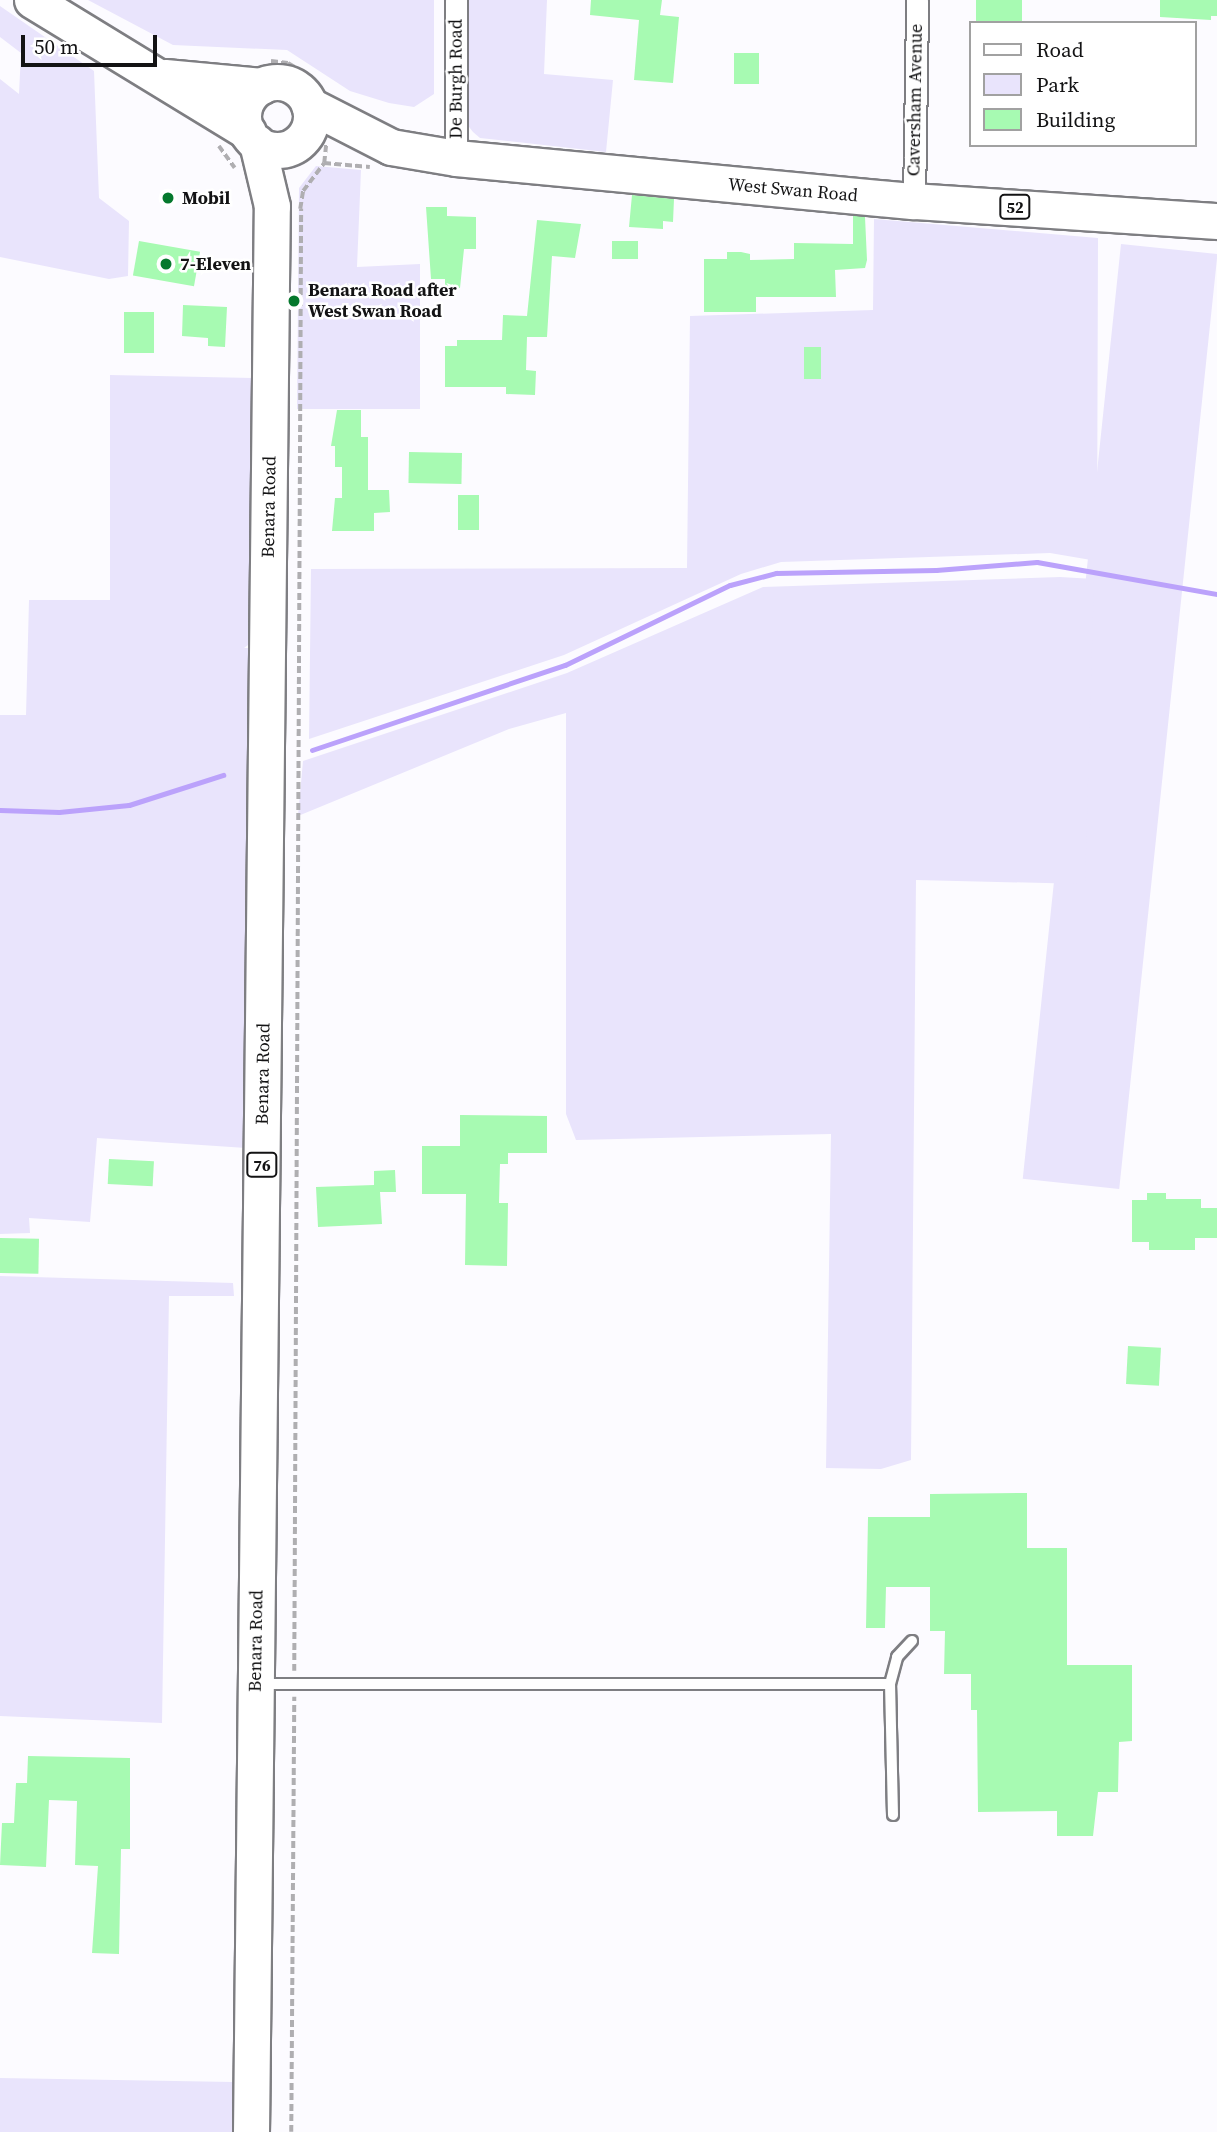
<!DOCTYPE html>
<style>
body{margin:0}
#map{position:relative;width:1217px;height:2132px;overflow:hidden;background:#fcfbff;font-family:"Source Serif 4",serif}
div>[style]{position:absolute}
[style*='--x']{left:calc(var(--x)*1px);top:calc(var(--y)*1px);width:calc(var(--w)*1px);rotate:calc(var(--a)*1deg)}
.green>*{inset:0;background:#e9e4fc;transform-origin:0 0}
.stream>*{height:5px;margin:-2.5px;padding:0 2.5px;transform-origin:2.5px;border-radius:2.5px;background:#bba2fb}
.building>*{inset:0;background:#a7fab2;transform-origin:0 0}
.path>*{height:3.5px;margin-top:-1.75px;transform-origin:0;background:repeating-linear-gradient(90deg,#afaeb1 0 7px,transparent 0 10.5px)}
.roads{filter:drop-shadow(2px 0 #7e7e82) drop-shadow(-2px 0 #7e7e82) drop-shadow(0 2px #7e7e82) drop-shadow(0 -2px #7e7e82)}
.service>*{height:10px;margin:-5px;padding:0 5px;transform-origin:5px;border-radius:5px;background:#fff}
.minor>*{height:21px;margin:-10.5px;padding:0 10.5px;transform-origin:10.5px;border-radius:10.5px;background:#fff}
.primary>*{height:35px;margin:-17.5px;padding:0 17.5px;transform-origin:17.5px;border-radius:17.5px;background:#fff}
.primary>.ring{margin:-17.5px;padding:0;box-sizing:content-box;background:none;border:35px solid #fff;border-radius:50%}
.dots>*{width:19px;height:19px;translate:-50% -50%;box-sizing:border-box;border:4px solid #fff;border-radius:50%}
span{translate:-50% -50%;white-space:nowrap;text-align:center;line-height:1.15;-webkit-text-stroke:5px #fff;paint-order:stroke}
.shield-label span{padding:2px 5px;background:#fff;border:2px solid;border-radius:5px;-webkit-text-stroke-width:0}
.shield-label{font-size:16px;color:#131314;font-weight:700}
.street-label{font-size:18px;color:#131314}
.poi-label{font-size:18px;color:#131314;font-weight:700}
.left{translate:0 -50%;text-align:left}
.legend{position:absolute;left:969px;top:21px;width:228px;height:126px;box-sizing:border-box;background:#fff;border:2px solid #a1a1a1;margin:0;padding:9px 12px;list-style:none;font-size:21px;color:#131314}
.legend li{display:flex;align-items:center;gap:14px;height:35px}
.legend b{width:35px;border:2px solid #a1a1a1}
.scale{position:absolute;left:21px;top:35px;width:136px;height:32px;box-sizing:border-box;border:4px solid #131314;border-top:0;padding-left:9px;font-size:21px;line-height:24px;white-space:nowrap;color:#131314;-webkit-text-stroke:5px #fff;paint-order:stroke}
</style>
<div id="map">
<div class="green">
<div style="clip-path:polygon(88px 0,434px 0,434px 94px,414px 107px,389px 103px,350px 91px,287px 50px,173px 45px)"></div>
<div style="clip-path:polygon(465px 0,547px 0,544px 74px,613px 80px,606px 152px,480px 138px,473px 132px,466px 123px)"></div>
<div style="clip-path:polygon(0 6px,94px 71px,99px 198px,129px 221px,128px 276px,109px 279px,0 257px,0 79px,19px 94px,21px 53px,0 37px)"></div>
<div style="clip-path:polygon(316px 166px,361px 170px,357px 267px,420px 264px,420px 409px,297px 409px,299px 188px)"></div>
<div style="clip-path:polygon(874px 219px,1098px 238px,1097px 561px,1050px 553px,781px 562px,741px 574px,564px 655px,309px 739px,311px 569px,687px 568px,690px 316px,873px 310px)"></div>
<div style="left:1121px;top:244px;width:97px;height:940px;rotate:6deg"></div>
<div style="clip-path:polygon(110px 375px,252px 378px,248px 645px,244px 648px,249px 648px,246px 1148px,97px 1138px,90px 1222px,29px 1218px,30px 1233px,0 1234px,0 715px,26px 715px,29px 600px,110px 600px)"></div>
<div style="clip-path:polygon(1060px 577px,1094px 579px,1085px 884px,916px 880px,911px 1460px,881px 1469px,826px 1468px,831px 1134px,576px 1140px,566px 1114px,566px 713px,509px 729px,298px 816px,303px 761px,567px 673px,763px 587px)"></div>
<div style="clip-path:polygon(0 1276px,233px 1283px,234px 1296px,169px 1296px,162px 1723px,0 1716px)"></div>
<div style="left:0;top:2078px;width:233px;height:54px;rotate:1deg"></div>
</div>
<div class="stream">
<div style="--x:312;--y:750;--w:267;--a:-18.6"></div>
<div style="--x:565;--y:665;--w:183;--a:-25.9"></div>
<div style="--x:730;--y:585;--w:48;--a:-14.6"></div>
<div style="--x:776;--y:573;--w:160;--a:-1.1"></div>
<div style="--x:936;--y:570;--w:101;--a:-4.5"></div>
<div style="--x:1037;--y:562;--w:183;--a:10.1"></div>
<div style="--x:0;--y:810;--w:59;--a:1.9"></div>
<div style="--x:59;--y:812;--w:70;--a:-5.7"></div>
<div style="--x:129;--y:805;--w:99;--a:-17.7"></div>
</div>
<div class="building">
<div style="clip-path:polygon(591px 0,662px 0,660px 15px,679px 17px,673px 83px,634px 80px,639px 20px,590px 15px)"></div>
<div style="left:976px;top:0;width:46px;height:23px"></div>
<div style="clip-path:polygon(1160px 0,1217px 0,1217px 16px,1211px 16px,1211px 20px,1160px 17px)"></div>
<div style="left:734px;top:53px;width:25px;height:31px"></div>
<div style="clip-path:polygon(632px 195px,674px 199px,673px 222px,663px 221px,663px 229px,629px 227px)"></div>
<div style="clip-path:polygon(426px 207px,447px 207px,447px 216px,476px 217px,476px 249px,464px 249px,460px 288px,445px 288px,445px 279px,431px 279px)"></div>
<div style="clip-path:polygon(853px 215px,865px 217px,867px 260px,865px 268px,835px 270px,836px 297px,756px 297px,756px 312px,704px 312px,704px 259px,727px 259px,727px 252px,741px 252px,750px 254px,750px 260px,794px 259px,794px 243px,853px 244px)"></div>
<div style="clip-path:polygon(537px 220px,581px 224px,575px 258px,552px 256px,547px 337px,527px 337px,526px 370px,536px 371px,535px 395px,506px 394px,506px 387px,445px 387px,445px 346px,457px 346px,457px 340px,502px 340px,503px 315px,527px 316px)"></div>
<div style="left:139px;top:241px;width:62px;height:35px;rotate:10deg"></div>
<div style="left:612px;top:241px;width:26px;height:18px"></div>
<div style="clip-path:polygon(183px 305px,227px 307px,225px 347px,208px 346px,208px 338px,182px 336px)"></div>
<div style="left:124px;top:312px;width:30px;height:41px"></div>
<div style="left:804px;top:347px;width:17px;height:32px"></div>
<div style="clip-path:polygon(337px 410px,361px 410px,361px 437px,368px 437px,368px 490px,389px 490px,390px 512px,374px 513px,374px 531px,332px 531px,335px 498px,342px 498px,342px 467px,335px 467px,335px 446px,331px 446px)"></div>
<div style="left:409px;top:452px;width:53px;height:31px;rotate:1deg"></div>
<div style="left:458px;top:495px;width:21px;height:35px"></div>
<div style="clip-path:polygon(460px 1115px,547px 1116px,547px 1153px,508px 1153px,508px 1164px,500px 1164px,499px 1203px,508px 1203px,507px 1266px,465px 1265px,466px 1194px,422px 1194px,422px 1146px,460px 1146px)"></div>
<div style="left:109px;top:1159px;width:45px;height:25px;rotate:3deg"></div>
<div style="clip-path:polygon(395px 1170px,396px 1192px,380px 1192px,382px 1224px,318px 1227px,316px 1187px,374px 1185px,374px 1171px)"></div>
<div style="clip-path:polygon(1147px 1193px,1166px 1193px,1166px 1199px,1201px 1199px,1201px 1208px,1217px 1208px,1217px 1238px,1195px 1238px,1195px 1250px,1149px 1250px,1149px 1242px,1132px 1242px,1132px 1200px,1147px 1200px)"></div>
<div style="left:0;top:1238px;width:39px;height:35px;rotate:1deg"></div>
<div style="left:1128px;top:1346px;width:33px;height:38px;rotate:3deg"></div>
<div style="clip-path:polygon(1027px 1493px,1027px 1548px,1067px 1548px,1067px 1665px,1132px 1665px,1132px 1741px,1119px 1742px,1118px 1792px,1098px 1792px,1093px 1836px,1057px 1836px,1057px 1811px,978px 1812px,977px 1710px,971px 1710px,971px 1674px,944px 1674px,945px 1631px,930px 1631px,930px 1587px,886px 1587px,885px 1628px,866px 1628px,868px 1517px,930px 1517px,930px 1494px)"></div>
<div style="clip-path:polygon(28px 1756px,130px 1758px,130px 1849px,121px 1849px,119px 1954px,92px 1953px,98px 1866px,75px 1865px,77px 1801px,49px 1800px,46px 1867px,0 1865px,2px 1823px,14px 1823px,16px 1783px,27px 1783px)"></div>
</div>
<div class="path">
<div style="--x:271;--y:61;--w:17;--a:7"></div>
<div style="--x:288;--y:63;--w:31;--a:31"></div>
<div style="--x:219;--y:146;--w:27;--a:54"></div>
<div style="--x:324;--y:163;--w:19;--a:-84"></div>
<div style="--x:300;--y:209;--w:18;--a:-81"></div>
<div style="--x:303;--y:191;--w:35;--a:-53"></div>
<div style="--x:324;--y:163;--w:46;--a:5"></div>
<div style="--x:294;--y:1671;--w:1462;--a:-89.73"></div>
<div style="--x:291;--y:2132;--w:435;--a:-89.6"></div>
</div>
<div class="roads">
<div class="service">
<div style="--x:262;--y:1684;--w:628;--a:0"></div>
<div style="--x:893;--y:1815;--w:131;--a:-91.3"></div>
<div style="--x:890;--y:1684;--w:28;--a:-75"></div>
<div style="--x:897;--y:1657;--w:22;--a:-47"></div>
</div>
<div class="minor">
<div style="--x:456;--y:0;--w:158;--a:90"></div>
<div style="--x:914;--y:201;--w:201;--a:-89.1"></div>
</div>
<div class="primary">
<div style="--x:32;--y:0;--w:253;--a:31.4"></div>
<div style="--x:165;--y:77;--w:97;--a:5.3"></div>
<div class="ring" style="left:243px;top:82px;width:33px;height:33px"></div>
<div style="--x:309;--y:105;--w:92;--a:27.1"></div>
<div style="--x:391;--y:147;--w:66;--a:9.6"></div>
<div style="--x:456;--y:158;--w:460;--a:5.4"></div>
<div style="--x:914;--y:201;--w:304;--a:3.8"></div>
<div style="--x:251;--y:2132;--w:1926;--a:-89.38"></div>
<div style="--x:272;--y:206;--w:65;--a:-103.4"></div>
</div>
</div>
<div class="dots">
<div style="left:168px;top:198px;background:#05782d"></div>
<div style="left:166px;top:264px;background:#05782d"></div>
<div style="left:294px;top:301px;background:#05782d"></div>
</div>
<div class="shield-label">
<span style="left:1015px;top:207px">52</span>
<span style="left:262px;top:1165px">76</span>
</div>
<div class="street-label">
<span style="left:456px;top:79px;rotate:-90deg">De Burgh Road</span>
<span style="left:915px;top:100px;rotate:-89deg">Caversham Avenue</span>
<span style="left:793px;top:190px;rotate:5deg">West Swan Road</span>
<span style="left:269px;top:507px;rotate:-89deg">Benara Road</span>
<span style="left:263px;top:1074px;rotate:-89deg">Benara Road</span>
<span style="left:256px;top:1641px;rotate:-89deg">Benara Road</span>
</div>
<div class="poi-label">
<span class="left" style="left:182px;top:198px">Mobil</span>
<span class="left" style="left:180px;top:264px">7-Eleven</span>
<span class="left" style="left:308px;top:301px">Benara Road after<br>West Swan Road</span>
</div>
<ul class="legend">
<li><b style="height:9px;background:#fff"></b>Road</li>
<li><b style="height:19px;background:#e9e4fc"></b>Park</li>
<li><b style="height:19px;background:#a7fab2"></b>Building</li>
</ul>
<div class="scale">50 m</div>
</div>
